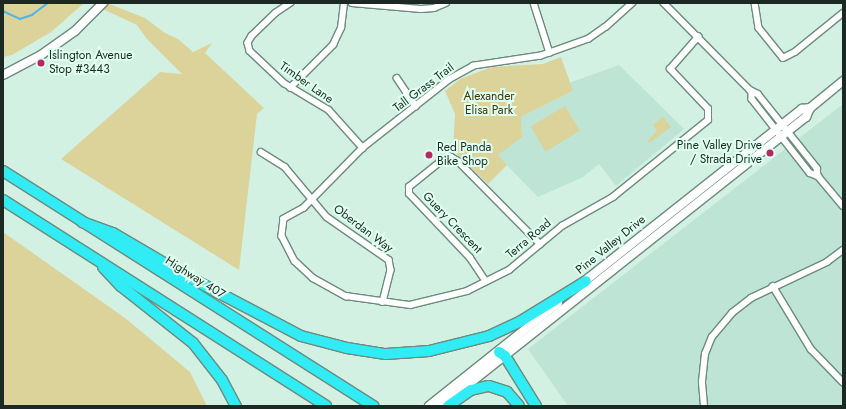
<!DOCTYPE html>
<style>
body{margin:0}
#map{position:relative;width:846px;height:409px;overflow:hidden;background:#d2f1e3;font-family:Jost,sans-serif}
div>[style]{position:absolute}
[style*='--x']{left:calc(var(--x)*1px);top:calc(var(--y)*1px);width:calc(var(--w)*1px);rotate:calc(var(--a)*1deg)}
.built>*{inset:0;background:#bde4d4}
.green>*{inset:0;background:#dbd399;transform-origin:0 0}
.stream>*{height:1.5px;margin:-0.75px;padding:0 0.75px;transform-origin:0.75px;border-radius:0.75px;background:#4eb5e6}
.roads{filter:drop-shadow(1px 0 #6d8a7d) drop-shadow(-1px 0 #6d8a7d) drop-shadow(0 1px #6d8a7d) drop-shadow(0 -1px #6d8a7d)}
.street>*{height:5.5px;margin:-2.75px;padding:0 2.75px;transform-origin:2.75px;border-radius:2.75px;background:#fff}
.secondary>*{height:8px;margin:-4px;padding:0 4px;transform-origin:4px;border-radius:4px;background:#fff}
.highway>*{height:10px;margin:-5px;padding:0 5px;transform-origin:5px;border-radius:5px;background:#31ecf4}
.dots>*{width:11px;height:11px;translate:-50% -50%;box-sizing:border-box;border:2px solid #dffff0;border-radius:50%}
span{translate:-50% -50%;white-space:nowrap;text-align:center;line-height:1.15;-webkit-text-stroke:4px #dffff0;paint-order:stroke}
.poi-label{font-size:12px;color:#1c2823}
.left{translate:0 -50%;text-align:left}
.right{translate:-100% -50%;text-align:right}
.street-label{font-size:12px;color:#1c2823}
.park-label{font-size:12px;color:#3b350b}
.frame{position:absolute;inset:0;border:4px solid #1c2823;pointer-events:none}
</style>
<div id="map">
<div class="built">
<div style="clip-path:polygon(619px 65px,684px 129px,616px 186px,599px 164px,583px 177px,538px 197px,497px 155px,522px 137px,521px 117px,573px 91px,569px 83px)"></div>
<div style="clip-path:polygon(843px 104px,843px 406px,568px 406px,528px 349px)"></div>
</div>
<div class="green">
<div style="clip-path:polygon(3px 3px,84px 3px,51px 32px,12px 55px,3px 57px)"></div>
<div style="clip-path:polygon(90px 3px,107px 3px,145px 18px,165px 33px,178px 39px,193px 52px,212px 43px,205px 53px,264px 108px,257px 114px,239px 270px,61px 159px,160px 72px,182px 74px,147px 39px,137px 25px)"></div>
<div style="clip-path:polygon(561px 57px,573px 91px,521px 117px,522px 137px,498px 155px,507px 165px,488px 184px,453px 150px,455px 114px,445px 91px,460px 79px,492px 67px,543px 64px)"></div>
<div style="left:565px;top:106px;width:29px;height:40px;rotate:59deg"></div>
<div style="clip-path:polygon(663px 117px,671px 127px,649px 143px,648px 141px,657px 130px,653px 125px)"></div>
<div style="clip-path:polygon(3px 232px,125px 318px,190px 372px,207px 406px,3px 406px)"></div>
</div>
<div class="stream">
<div style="--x:3;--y:11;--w:19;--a:25"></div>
<div style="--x:20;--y:19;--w:13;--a:-18"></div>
<div style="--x:32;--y:15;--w:20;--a:-37"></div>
</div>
<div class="roads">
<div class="street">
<div style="--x:291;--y:3;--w:18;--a:146"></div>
<div style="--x:276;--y:13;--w:33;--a:136"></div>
<div style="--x:252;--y:36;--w:8;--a:120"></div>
<div style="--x:248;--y:43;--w:8;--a:76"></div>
<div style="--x:250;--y:51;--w:47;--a:43.3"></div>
<div style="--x:284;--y:83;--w:52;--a:31"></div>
<div style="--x:329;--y:110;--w:51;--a:48.2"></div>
<div style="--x:352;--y:3;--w:69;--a:5"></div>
<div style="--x:421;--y:9;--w:13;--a:-4"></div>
<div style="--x:434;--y:8;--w:13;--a:-23"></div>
<div style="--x:534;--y:3;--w:52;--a:72.3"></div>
<div style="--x:633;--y:3;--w:36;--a:138"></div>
<div style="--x:606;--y:27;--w:21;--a:145"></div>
<div style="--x:589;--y:39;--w:51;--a:160.5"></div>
<div style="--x:541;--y:56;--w:68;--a:171.5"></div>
<div style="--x:474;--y:66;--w:29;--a:151"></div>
<div style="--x:449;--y:80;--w:110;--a:141.7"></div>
<div style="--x:363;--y:148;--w:84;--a:134.5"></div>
<div style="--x:304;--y:208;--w:23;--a:151"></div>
<div style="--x:284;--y:219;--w:17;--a:97"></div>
<div style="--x:282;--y:236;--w:28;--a:63"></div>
<div style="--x:295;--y:261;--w:25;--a:43"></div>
<div style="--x:313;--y:278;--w:38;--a:29"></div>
<div style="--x:346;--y:296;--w:65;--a:8"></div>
<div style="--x:410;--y:305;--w:59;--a:-13.8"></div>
<div style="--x:467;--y:291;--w:47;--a:-26.6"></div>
<div style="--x:509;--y:270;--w:69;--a:-39.7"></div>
<div style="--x:562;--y:226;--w:59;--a:-29.6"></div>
<div style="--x:613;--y:197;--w:122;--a:-39"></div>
<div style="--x:708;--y:120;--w:11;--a:-90"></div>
<div style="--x:708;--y:109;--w:55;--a:-133.5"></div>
<div style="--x:670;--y:69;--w:43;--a:-48.8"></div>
<div style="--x:664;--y:3;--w:122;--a:45.3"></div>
<div style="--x:750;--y:90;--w:9;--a:27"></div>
<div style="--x:758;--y:94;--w:95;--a:51.4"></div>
<div style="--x:817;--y:168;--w:8;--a:83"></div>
<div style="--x:755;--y:3;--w:25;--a:81"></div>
<div style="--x:759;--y:28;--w:38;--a:51"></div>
<div style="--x:783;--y:58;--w:13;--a:-27"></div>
<div style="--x:795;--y:52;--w:62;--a:-39.1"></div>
<div style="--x:397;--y:78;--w:34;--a:56"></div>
<div style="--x:290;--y:88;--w:61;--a:-45"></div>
<div style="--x:333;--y:45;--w:19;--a:-65"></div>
<div style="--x:341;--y:28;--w:25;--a:-83"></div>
<div style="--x:752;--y:92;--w:7;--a:90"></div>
<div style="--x:752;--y:99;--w:94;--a:51.9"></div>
<div style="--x:810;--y:173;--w:9;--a:21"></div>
<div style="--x:818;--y:176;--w:39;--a:50"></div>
<div style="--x:261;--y:152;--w:28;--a:32"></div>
<div style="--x:285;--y:167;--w:65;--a:50"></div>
<div style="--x:327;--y:217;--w:75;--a:34.7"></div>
<div style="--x:389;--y:260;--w:10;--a:79"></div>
<div style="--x:391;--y:270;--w:33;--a:104"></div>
<div style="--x:486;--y:282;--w:29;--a:-124"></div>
<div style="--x:470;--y:258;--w:88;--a:-133.6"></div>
<div style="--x:409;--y:194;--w:7;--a:-90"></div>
<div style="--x:409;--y:187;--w:38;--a:-39"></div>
<div style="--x:439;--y:163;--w:13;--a:-27"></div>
<div style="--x:451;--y:157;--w:8;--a:30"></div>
<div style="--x:458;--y:161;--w:117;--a:45.3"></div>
<div style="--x:773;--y:286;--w:74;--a:58.9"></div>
<div style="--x:811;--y:349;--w:46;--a:45.9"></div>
<div style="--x:704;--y:406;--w:24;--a:-95"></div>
<div style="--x:702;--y:382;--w:28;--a:-84"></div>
<div style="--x:705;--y:354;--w:18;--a:-68"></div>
<div style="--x:712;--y:337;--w:31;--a:-50"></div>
<div style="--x:732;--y:313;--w:24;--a:-38"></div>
<div style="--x:751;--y:298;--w:84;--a:-25.3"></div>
<div style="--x:827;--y:262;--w:20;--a:-37"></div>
</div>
<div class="secondary">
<div style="--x:3;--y:75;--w:43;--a:-27.8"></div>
<div style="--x:41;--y:55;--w:42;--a:-35.2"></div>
<div style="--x:75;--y:31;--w:40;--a:-45"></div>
<div style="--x:581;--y:284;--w:282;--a:-38.4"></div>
<div style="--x:802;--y:109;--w:8;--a:-7"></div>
<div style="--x:429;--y:406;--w:165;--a:-38.6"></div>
<div style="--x:441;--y:406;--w:466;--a:-38.4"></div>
<div style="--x:806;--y:117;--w:10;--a:-66"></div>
<div style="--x:810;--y:108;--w:43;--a:-39.3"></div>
</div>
<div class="highway">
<div style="--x:3;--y:171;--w:439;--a:32.4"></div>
<div style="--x:3;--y:200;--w:383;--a:32.5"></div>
<div style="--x:82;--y:222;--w:33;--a:20"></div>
<div style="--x:113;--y:233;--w:81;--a:30.4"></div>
<div style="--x:183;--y:274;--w:133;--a:27.7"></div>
<div style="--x:301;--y:336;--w:48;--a:14.6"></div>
<div style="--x:347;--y:348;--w:39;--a:9"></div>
<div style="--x:386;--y:354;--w:43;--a:-4"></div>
<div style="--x:429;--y:351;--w:62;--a:-14"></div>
<div style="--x:489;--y:336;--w:35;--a:-25"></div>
<div style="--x:521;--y:321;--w:76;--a:-31.6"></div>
<div style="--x:103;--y:267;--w:26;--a:47"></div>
<div style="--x:121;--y:286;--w:92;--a:38.4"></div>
<div style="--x:193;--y:343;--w:47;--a:51.9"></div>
<div style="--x:222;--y:380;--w:30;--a:62"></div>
<div style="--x:499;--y:352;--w:7;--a:34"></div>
<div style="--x:505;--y:356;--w:59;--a:58.2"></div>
<div style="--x:448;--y:406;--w:28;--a:-35"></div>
<div style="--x:471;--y:390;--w:18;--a:-13"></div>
<div style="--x:489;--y:386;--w:19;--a:18"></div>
<div style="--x:507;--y:392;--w:18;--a:49"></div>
</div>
</div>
<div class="dots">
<div style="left:41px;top:63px;background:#b52861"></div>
<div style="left:770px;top:153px;background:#b52861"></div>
<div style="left:429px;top:155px;background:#b52861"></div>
</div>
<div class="poi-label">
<span class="left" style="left:49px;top:63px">Islington Avenue<br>Stop #3443</span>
<span class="right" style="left:762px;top:153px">Pine Valley Drive<br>/ Strada Drive</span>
<span class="left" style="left:437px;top:155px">Red Panda<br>Bike Shop</span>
</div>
<div class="street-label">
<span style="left:306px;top:83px;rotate:35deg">Timber Lane</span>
<span style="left:424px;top:88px;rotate:-37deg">Tall Grass Trail</span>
<span style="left:452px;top:223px;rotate:46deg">Guery Crescent</span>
<span style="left:363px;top:229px;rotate:37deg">Oberdan Way</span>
<span style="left:529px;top:239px;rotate:-40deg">Terra Road</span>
<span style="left:611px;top:245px;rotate:-39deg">Pine Valley Drive</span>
<span style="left:195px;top:278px;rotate:32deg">Highway 407</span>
</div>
<div class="park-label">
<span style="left:489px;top:104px">Alexander<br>Elisa Park</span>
</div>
<div class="frame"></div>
</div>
